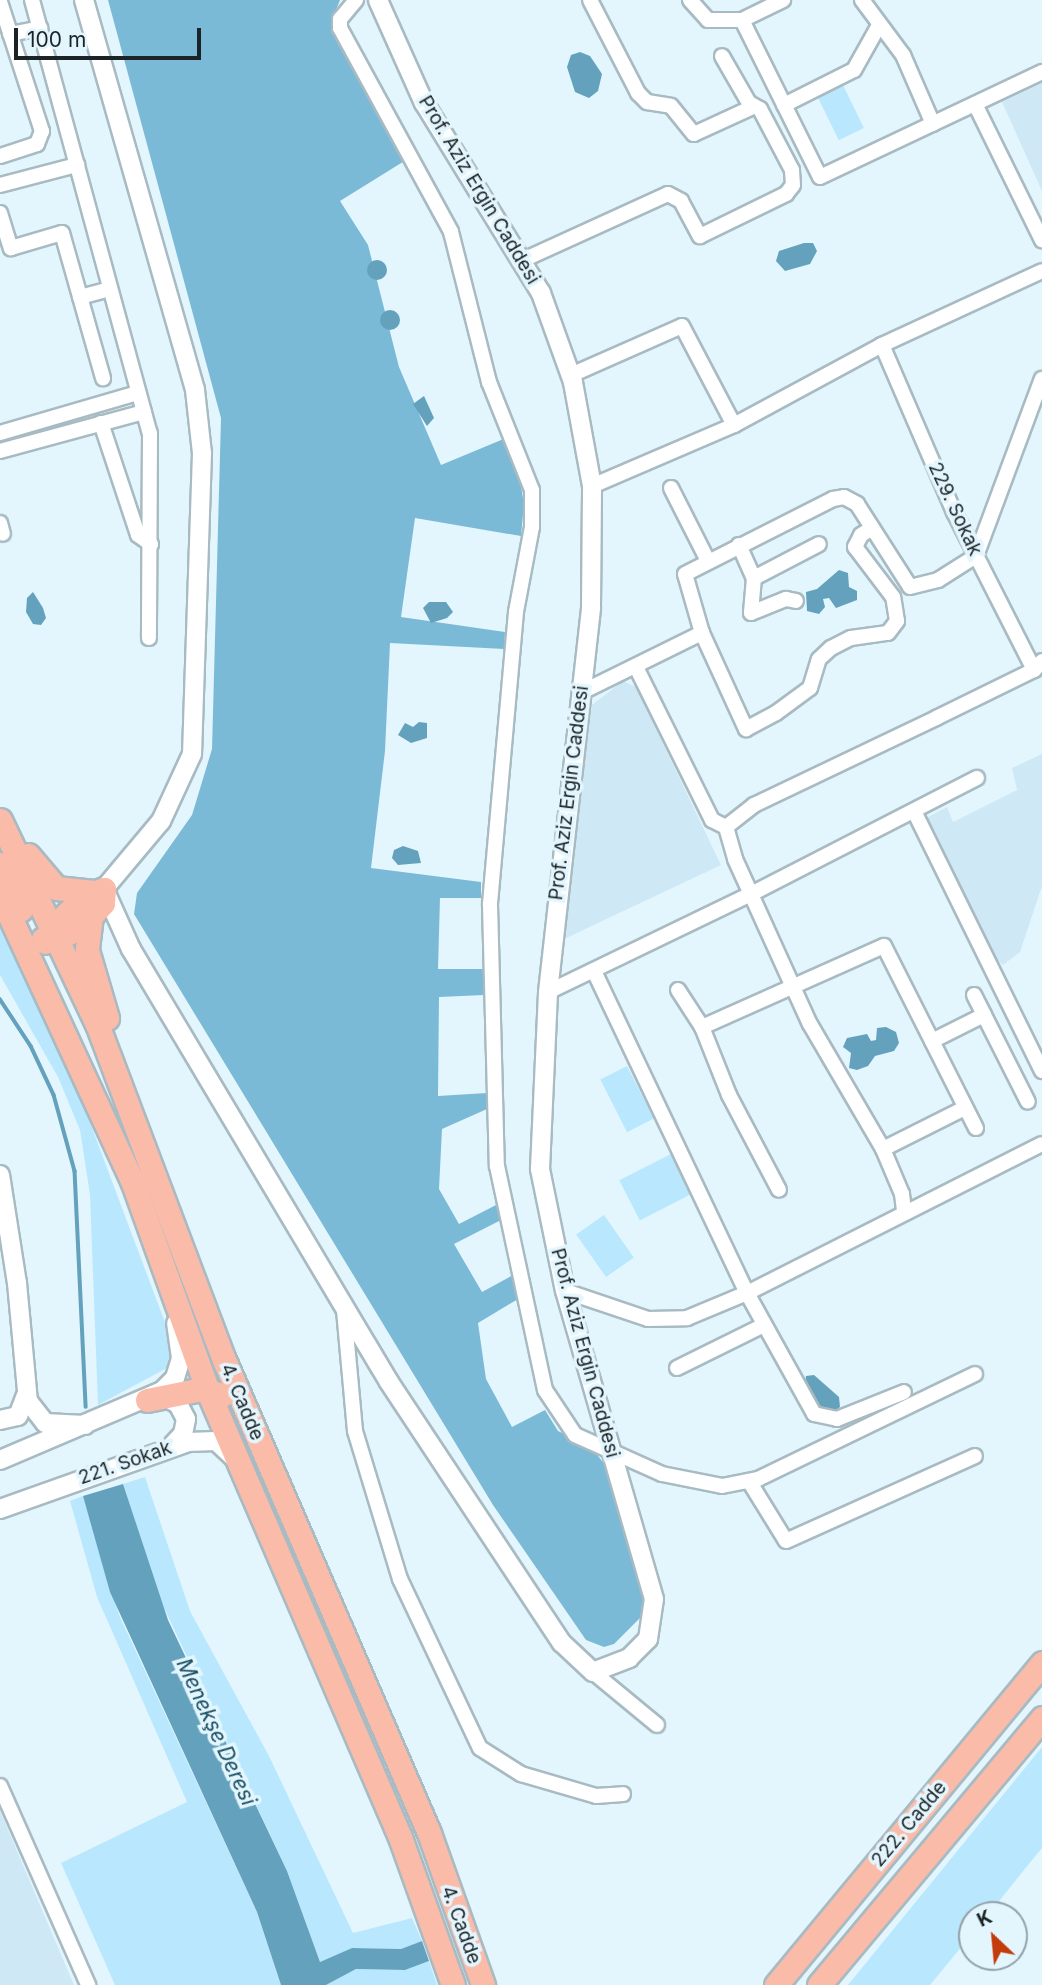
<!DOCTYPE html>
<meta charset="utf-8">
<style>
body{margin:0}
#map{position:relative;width:1042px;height:1985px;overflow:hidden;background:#e3f6fe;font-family:Inter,sans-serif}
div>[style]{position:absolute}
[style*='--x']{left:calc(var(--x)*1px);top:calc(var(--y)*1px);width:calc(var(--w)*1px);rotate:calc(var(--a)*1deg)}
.built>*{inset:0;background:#cee9f5}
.green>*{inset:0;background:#b9e8fe;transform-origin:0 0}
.forest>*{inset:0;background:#7bbad6}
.water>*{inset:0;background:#63a1bc}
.round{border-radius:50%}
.stream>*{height:3.5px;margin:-1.75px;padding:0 1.75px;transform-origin:1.75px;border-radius:1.75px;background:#63a1bc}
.roads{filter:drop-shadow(2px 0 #a8bac2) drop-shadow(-2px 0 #a8bac2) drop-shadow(0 2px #a8bac2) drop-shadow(0 -2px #a8bac2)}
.minor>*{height:14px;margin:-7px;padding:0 7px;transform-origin:7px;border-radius:7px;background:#fff}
.tertiary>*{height:18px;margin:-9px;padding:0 9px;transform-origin:9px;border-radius:9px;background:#fff}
.primary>*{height:23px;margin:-11.5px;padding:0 11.5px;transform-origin:11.5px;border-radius:11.5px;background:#fbbba9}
span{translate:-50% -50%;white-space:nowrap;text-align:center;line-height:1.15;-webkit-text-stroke:7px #e3f6fe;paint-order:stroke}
.street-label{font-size:19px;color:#1c2326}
.water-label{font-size:21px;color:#1b4e62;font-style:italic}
.north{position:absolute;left:958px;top:1901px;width:70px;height:70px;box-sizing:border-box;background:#e3f6fe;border:2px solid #93a2a8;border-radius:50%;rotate:334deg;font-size:19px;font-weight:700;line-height:28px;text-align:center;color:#1c2326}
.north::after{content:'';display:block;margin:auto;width:24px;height:32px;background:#c43c0c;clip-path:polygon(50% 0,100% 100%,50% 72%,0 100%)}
.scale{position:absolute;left:14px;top:28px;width:187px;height:32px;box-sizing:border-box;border:4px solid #1c2326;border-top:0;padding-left:9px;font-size:21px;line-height:24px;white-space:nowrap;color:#1c2326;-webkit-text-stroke:5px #e3f6fe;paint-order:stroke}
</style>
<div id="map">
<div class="built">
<div style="clip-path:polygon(1042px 83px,1042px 191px,1002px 102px)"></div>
<div style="clip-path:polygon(623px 681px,636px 687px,721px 865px,562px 940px,588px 708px)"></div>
<div style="clip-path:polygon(1042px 754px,1042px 886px,1020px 952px,1003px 965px,993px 956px,928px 826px,928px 817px,947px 807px,953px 822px,1017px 790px,1012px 768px)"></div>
<div style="clip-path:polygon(0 1811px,74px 1985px,0 1985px)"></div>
</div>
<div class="green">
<div style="left:842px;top:83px;width:50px;height:28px;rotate:64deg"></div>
<div style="clip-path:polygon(0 927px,74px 1080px,172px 1341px,167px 1368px,98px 1405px,90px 1195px,80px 1130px,58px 1077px,0 975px)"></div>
<div style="left:627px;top:1066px;width:59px;height:30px;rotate:63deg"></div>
<div style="left:671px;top:1154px;width:45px;height:58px;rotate:63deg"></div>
<div style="left:604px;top:1215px;width:52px;height:34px;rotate:55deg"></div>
<div style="clip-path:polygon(145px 1477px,190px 1611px,269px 1756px,353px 1933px,412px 1918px,422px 1941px,401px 1949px,352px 1948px,320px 1962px,287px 1871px,160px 1599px,123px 1484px)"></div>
<div style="clip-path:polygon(83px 1496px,119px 1615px,257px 1912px,281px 1985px,115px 1985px,61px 1863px,187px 1802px,97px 1597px,70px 1501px)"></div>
<div style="clip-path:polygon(1042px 1747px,1042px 1848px,1028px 1865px,988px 1915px,972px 1915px,972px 1934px,930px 1985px,848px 1985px)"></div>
<div style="clip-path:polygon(429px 1961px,437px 1985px,326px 1985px,356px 1969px,405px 1970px)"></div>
</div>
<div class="forest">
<div style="clip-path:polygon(108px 0,340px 0,332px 20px,338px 44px,406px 160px,340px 201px,368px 245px,399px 367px,441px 465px,506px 438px,518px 468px,524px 504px,521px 536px,415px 518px,401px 617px,505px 632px,504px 649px,390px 643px,385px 751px,371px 868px,481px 882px,481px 898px,440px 898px,438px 969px,483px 969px,484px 995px,439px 997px,438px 1096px,487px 1093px,487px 1109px,442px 1129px,439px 1189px,459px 1224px,498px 1204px,501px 1220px,454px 1244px,482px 1292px,513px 1275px,518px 1299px,478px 1323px,486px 1379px,512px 1427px,545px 1410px,558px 1431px,590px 1446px,606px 1466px,646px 1604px,643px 1615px,614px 1644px,604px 1647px,586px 1640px,493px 1505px,134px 914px,137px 893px,192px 815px,212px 749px,221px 418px)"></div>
</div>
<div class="water">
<div style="clip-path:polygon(580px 52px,590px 56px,602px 74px,598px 91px,589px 98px,575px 92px,567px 67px,571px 55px)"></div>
<div style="clip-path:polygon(804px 243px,813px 243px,817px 251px,810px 264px,785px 271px,776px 261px,779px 251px)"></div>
<div class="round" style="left:367px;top:260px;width:20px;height:20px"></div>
<div class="round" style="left:380px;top:310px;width:20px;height:20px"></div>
<div style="clip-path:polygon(424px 396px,434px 418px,427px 426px,413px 404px)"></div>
<div style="clip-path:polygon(839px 570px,848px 573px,849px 587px,857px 591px,857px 600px,836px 608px,829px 598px,823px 599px,825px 607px,819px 614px,807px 611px,806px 592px,817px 589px)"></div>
<div style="clip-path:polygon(33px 592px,43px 608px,46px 618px,41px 625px,33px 624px,26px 612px,27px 598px)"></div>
<div style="clip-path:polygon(429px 602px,446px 602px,453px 612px,447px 618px,431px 623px,423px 608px)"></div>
<div style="clip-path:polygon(419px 722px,427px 723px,427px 738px,411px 743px,398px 735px,405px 723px,413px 727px)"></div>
<div style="clip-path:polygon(403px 846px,418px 851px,421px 863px,398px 865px,392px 858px,394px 850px)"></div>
<div style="clip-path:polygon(886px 1027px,896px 1032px,899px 1043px,894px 1051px,875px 1056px,868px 1066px,857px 1070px,849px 1068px,851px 1053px,843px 1047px,847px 1038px,867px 1034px,871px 1041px,876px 1040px,877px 1028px)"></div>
<div style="clip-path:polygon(814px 1375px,839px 1397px,840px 1407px,832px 1413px,819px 1408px,805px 1385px,806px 1376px)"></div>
<div style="clip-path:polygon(123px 1484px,168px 1620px,287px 1871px,320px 1962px,352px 1948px,401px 1949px,422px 1941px,429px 1961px,405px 1970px,356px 1969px,326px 1985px,281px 1985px,257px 1912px,110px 1592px,83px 1496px)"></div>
</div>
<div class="stream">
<div style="--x:0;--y:999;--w:56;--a:56.6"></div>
<div style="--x:31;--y:1046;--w:54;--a:64.9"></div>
<div style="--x:54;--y:1095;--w:79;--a:74.6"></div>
<div style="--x:75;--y:1171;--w:236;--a:87.3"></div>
</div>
<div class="roads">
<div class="minor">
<div style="--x:32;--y:0;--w:449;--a:74.8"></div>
<div style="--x:150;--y:433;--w:205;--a:90.3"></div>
<div style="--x:356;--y:0;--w:25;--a:130"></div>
<div style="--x:340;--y:19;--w:9;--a:90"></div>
<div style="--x:340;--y:28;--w:232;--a:61.4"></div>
<div style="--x:451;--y:232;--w:155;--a:75.8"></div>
<div style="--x:489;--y:382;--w:116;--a:68.3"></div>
<div style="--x:532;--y:490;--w:37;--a:90"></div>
<div style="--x:532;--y:527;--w:86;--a:100.7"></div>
<div style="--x:516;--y:612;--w:294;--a:95.1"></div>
<div style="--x:490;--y:905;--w:261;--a:88.5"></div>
<div style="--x:497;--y:1166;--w:229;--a:77.9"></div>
<div style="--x:545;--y:1390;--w:54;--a:56.3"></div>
<div style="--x:575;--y:1435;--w:95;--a:24.1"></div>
<div style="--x:662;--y:1474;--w:61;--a:11.3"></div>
<div style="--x:722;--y:1486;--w:37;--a:-11"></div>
<div style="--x:758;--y:1479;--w:241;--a:-25.8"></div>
<div style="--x:590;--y:0;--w:105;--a:62.7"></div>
<div style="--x:638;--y:93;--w:13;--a:45"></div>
<div style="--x:647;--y:102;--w:24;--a:9"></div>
<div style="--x:671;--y:106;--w:36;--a:51"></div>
<div style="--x:694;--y:134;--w:65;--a:-24.6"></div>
<div style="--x:690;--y:0;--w:27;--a:48"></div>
<div style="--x:708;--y:20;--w:34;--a:0"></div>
<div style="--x:742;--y:20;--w:46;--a:-26"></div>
<div style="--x:862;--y:0;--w:69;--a:53.3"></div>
<div style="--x:903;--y:55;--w:75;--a:66.5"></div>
<div style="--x:0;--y:2;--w:136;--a:72"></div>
<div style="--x:42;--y:131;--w:14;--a:111"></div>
<div style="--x:37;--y:144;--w:39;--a:162"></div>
<div style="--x:742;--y:20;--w:175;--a:63.6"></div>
<div style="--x:820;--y:177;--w:246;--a:-25.3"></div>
<div style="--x:10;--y:34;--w:31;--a:-11"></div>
<div style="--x:975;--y:104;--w:152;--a:63.8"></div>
<div style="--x:784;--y:105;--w:78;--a:-26.6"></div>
<div style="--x:854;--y:70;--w:49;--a:-60.8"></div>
<div style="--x:0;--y:185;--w:80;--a:-14.6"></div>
<div style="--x:0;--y:213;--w:37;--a:73"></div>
<div style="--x:11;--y:248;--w:53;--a:-16.4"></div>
<div style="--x:62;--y:233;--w:151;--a:74.2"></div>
<div style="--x:523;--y:260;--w:159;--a:-24.5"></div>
<div style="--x:668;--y:194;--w:15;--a:28"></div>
<div style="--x:681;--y:201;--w:40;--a:62"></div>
<div style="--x:700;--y:236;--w:96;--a:-26"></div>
<div style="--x:786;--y:194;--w:11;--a:-52"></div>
<div style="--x:793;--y:185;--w:15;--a:-94"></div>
<div style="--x:792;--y:170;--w:69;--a:-117.7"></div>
<div style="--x:760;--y:109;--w:13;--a:-151"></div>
<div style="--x:749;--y:103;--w:54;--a:-119.9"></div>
<div style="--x:80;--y:297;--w:31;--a:-15"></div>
<div style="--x:882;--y:345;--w:182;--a:66.7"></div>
<div style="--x:954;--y:512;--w:177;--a:63.1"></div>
<div style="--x:571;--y:375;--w:121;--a:-23.8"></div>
<div style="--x:682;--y:326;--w:112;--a:62.3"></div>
<div style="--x:101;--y:423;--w:118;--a:71.7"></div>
<div style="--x:138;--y:535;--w:16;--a:35"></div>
<div style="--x:0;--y:433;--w:144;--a:-16.2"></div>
<div style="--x:0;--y:451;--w:149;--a:-15.2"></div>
<div style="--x:592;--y:486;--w:155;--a:-23.2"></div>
<div style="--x:734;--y:425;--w:168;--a:-28.4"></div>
<div style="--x:882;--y:345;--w:176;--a:-24.8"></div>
<div style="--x:671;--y:488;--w:82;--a:63.1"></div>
<div style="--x:0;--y:523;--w:11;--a:75"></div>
<div style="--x:739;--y:545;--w:36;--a:66"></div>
<div style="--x:754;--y:578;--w:35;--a:95"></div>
<div style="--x:751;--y:613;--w:38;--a:-22"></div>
<div style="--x:786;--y:599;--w:10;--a:11"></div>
<div style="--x:754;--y:578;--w:73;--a:-27.6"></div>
<div style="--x:702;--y:633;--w:61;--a:-106.1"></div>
<div style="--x:685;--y:574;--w:166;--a:-26.9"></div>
<div style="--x:833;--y:499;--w:11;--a:-10"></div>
<div style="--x:844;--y:497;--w:15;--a:28"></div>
<div style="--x:857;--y:504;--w:98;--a:57.4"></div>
<div style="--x:910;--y:587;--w:29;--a:-14"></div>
<div style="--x:938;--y:580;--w:45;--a:-32.3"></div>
<div style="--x:976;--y:556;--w:189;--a:-69.6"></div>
<div style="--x:636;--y:667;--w:171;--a:63.6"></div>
<div style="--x:712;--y:820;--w:16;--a:27"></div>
<div style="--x:726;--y:827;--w:33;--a:74"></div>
<div style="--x:735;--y:859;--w:181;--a:65.6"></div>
<div style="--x:810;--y:1024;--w:145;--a:59.7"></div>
<div style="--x:883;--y:1149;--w:49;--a:67.1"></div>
<div style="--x:902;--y:1194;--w:17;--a:83"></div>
<div style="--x:582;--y:692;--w:134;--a:-26.2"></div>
<div style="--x:702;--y:633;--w:106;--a:65.4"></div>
<div style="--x:746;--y:729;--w:34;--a:-28"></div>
<div style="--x:776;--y:713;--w:42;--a:-36.3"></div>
<div style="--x:810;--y:688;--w:30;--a:-73"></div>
<div style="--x:819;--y:659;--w:16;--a:-43"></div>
<div style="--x:831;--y:648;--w:22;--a:-27"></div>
<div style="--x:851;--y:638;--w:37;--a:-8"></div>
<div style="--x:888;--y:633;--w:15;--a:-53"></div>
<div style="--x:897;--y:621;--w:24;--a:-99"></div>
<div style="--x:893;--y:597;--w:63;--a:-127.2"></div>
<div style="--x:855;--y:547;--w:13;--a:-63"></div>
<div style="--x:861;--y:535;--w:13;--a:-32"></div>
<div style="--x:914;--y:811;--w:290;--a:63.8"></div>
<div style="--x:726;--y:827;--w:36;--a:-38"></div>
<div style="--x:754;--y:805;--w:202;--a:-25.5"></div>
<div style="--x:936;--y:718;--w:109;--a:-26.1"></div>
<div style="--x:1034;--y:670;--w:12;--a:-48"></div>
<div style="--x:594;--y:971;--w:357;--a:64.6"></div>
<div style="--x:747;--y:1293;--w:138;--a:61"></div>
<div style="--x:814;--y:1414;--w:24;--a:12"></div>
<div style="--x:837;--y:1419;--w:72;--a:-21.9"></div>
<div style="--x:678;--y:990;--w:44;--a:57"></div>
<div style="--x:702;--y:1027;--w:73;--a:68.3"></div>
<div style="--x:729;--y:1095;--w:107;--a:62.2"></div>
<div style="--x:548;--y:992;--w:225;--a:-25.8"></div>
<div style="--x:751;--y:894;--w:254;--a:-27.2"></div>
<div style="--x:974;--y:995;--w:22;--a:63"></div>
<div style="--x:702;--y:1027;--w:199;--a:-24"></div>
<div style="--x:884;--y:946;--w:204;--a:63.2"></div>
<div style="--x:932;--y:1041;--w:58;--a:-26.6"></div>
<div style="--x:984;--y:1015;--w:97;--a:63.2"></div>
<div style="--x:883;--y:1149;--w:92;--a:-26.6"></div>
<div style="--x:565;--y:1291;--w:88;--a:18.6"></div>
<div style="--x:648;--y:1319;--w:39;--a:-1"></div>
<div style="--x:687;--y:1318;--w:65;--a:-22.6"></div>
<div style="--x:747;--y:1293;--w:330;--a:-26.8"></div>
<div style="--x:344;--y:1310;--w:121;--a:84.8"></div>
<div style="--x:355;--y:1431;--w:155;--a:73.1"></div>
<div style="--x:400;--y:1579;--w:187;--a:64.7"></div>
<div style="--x:480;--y:1748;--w:49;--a:32.4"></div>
<div style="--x:521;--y:1774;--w:78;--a:16.3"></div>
<div style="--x:596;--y:1796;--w:27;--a:-4"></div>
<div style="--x:677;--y:1368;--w:97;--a:-26.3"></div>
<div style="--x:749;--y:1481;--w:70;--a:58.3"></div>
<div style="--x:786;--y:1541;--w:207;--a:-24.2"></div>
<div style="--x:593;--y:1672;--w:83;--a:39.6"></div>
<div style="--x:0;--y:1786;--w:218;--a:66.1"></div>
</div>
<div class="tertiary">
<div style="--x:84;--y:0;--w:405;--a:74.1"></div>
<div style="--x:195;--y:390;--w:63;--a:83.7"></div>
<div style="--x:202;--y:453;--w:301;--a:91.9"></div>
<div style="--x:192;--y:754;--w:74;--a:114.8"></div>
<div style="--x:161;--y:821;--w:89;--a:130"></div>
<div style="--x:104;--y:889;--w:66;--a:65.8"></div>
<div style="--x:131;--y:949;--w:504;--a:59.21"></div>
<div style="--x:389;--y:1382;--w:313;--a:56.5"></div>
<div style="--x:562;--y:1643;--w:42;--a:43.1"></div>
<div style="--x:593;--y:1672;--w:39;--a:-21"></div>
<div style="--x:629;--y:1658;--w:27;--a:-45"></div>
<div style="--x:648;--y:1639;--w:40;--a:-81.5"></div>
<div style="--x:654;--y:1599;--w:321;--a:-106.1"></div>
<div style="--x:565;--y:1291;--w:125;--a:-101.6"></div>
<div style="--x:540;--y:1169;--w:177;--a:-87.4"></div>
<div style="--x:548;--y:992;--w:387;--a:-83.6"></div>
<div style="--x:591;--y:607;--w:121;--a:-89.5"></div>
<div style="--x:592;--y:486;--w:106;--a:-100.4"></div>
<div style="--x:573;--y:382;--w:95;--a:-109.8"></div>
<div style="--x:541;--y:293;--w:223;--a:-121.6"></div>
<div style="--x:424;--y:103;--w:113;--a:-114.1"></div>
<div style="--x:0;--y:1175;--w:109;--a:81.1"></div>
<div style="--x:17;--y:1283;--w:119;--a:84.7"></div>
<div style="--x:28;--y:1401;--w:28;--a:52"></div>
<div style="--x:45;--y:1423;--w:40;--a:2.9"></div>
<div style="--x:165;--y:1397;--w:15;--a:28"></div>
<div style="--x:178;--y:1404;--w:17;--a:62"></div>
<div style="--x:186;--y:1419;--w:15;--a:101"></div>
<div style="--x:183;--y:1434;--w:19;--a:133"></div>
<div style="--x:0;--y:1420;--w:18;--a:-13"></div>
<div style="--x:18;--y:1416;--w:22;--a:-69"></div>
<div style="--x:0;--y:1460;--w:176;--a:-23.1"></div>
<div style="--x:162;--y:1391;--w:18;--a:-45"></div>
<div style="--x:175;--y:1378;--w:21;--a:-73"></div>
<div style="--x:181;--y:1358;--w:35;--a:-98"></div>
<div style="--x:0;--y:1509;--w:200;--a:-19.6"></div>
<div style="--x:188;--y:1442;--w:28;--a:-2"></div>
<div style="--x:216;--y:1441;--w:23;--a:43"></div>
</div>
<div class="primary">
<div style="--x:0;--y:820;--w:226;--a:64.6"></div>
<div style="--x:97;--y:1024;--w:361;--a:69.3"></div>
<div style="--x:225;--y:1362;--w:513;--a:66.58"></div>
<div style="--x:429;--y:1833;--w:161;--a:70.4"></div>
<div style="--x:28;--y:855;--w:43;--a:49.7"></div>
<div style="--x:56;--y:888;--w:36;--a:6"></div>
<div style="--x:0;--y:864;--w:50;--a:65"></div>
<div style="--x:0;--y:895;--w:317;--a:65.2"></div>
<div style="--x:133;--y:1183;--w:219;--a:70.2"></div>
<div style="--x:207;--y:1389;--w:488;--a:66.7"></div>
<div style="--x:400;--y:1837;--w:157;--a:70.3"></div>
<div style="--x:91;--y:916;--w:34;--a:97"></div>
<div style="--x:87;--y:950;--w:71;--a:73.6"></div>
<div style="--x:43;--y:939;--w:3;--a:0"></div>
<div style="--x:46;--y:939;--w:7;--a:16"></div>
<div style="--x:53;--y:941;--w:4;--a:-14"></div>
<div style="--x:57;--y:940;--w:29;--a:-31"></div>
<div style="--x:82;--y:925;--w:30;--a:-46"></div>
<div style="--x:103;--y:903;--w:14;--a:-86"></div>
<div style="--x:104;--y:889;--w:20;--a:160"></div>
<div style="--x:85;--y:896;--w:47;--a:135.9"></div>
<div style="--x:51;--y:929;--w:11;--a:117"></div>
<div style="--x:46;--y:939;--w:3;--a:108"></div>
<div style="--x:147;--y:1400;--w:56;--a:-11.3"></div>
<div style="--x:202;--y:1389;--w:21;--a:17"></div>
<div style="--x:776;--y:1985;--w:418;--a:-50.4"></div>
<div style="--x:819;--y:1985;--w:348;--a:-50.1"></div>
</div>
</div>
<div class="street-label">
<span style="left:479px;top:190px;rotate:59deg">Prof. Aziz Ergin Caddesi</span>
<span style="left:955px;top:509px;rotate:65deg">229. Sokak</span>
<span style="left:569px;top:793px;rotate:-83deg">Prof. Aziz Ergin Caddesi</span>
<span style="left:585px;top:1353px;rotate:75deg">Prof. Aziz Ergin Caddesi</span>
<span style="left:242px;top:1402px;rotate:67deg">4. Cadde</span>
<span style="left:125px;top:1463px;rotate:-19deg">221. Sokak</span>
<span style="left:909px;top:1824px;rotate:-50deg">222. Cadde</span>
<span style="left:461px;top:1925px;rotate:70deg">4. Cadde</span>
</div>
<div class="water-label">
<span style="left:216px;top:1732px;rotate:65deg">Menekşe Deresi</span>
</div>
<div class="north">K</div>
<div class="scale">100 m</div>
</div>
